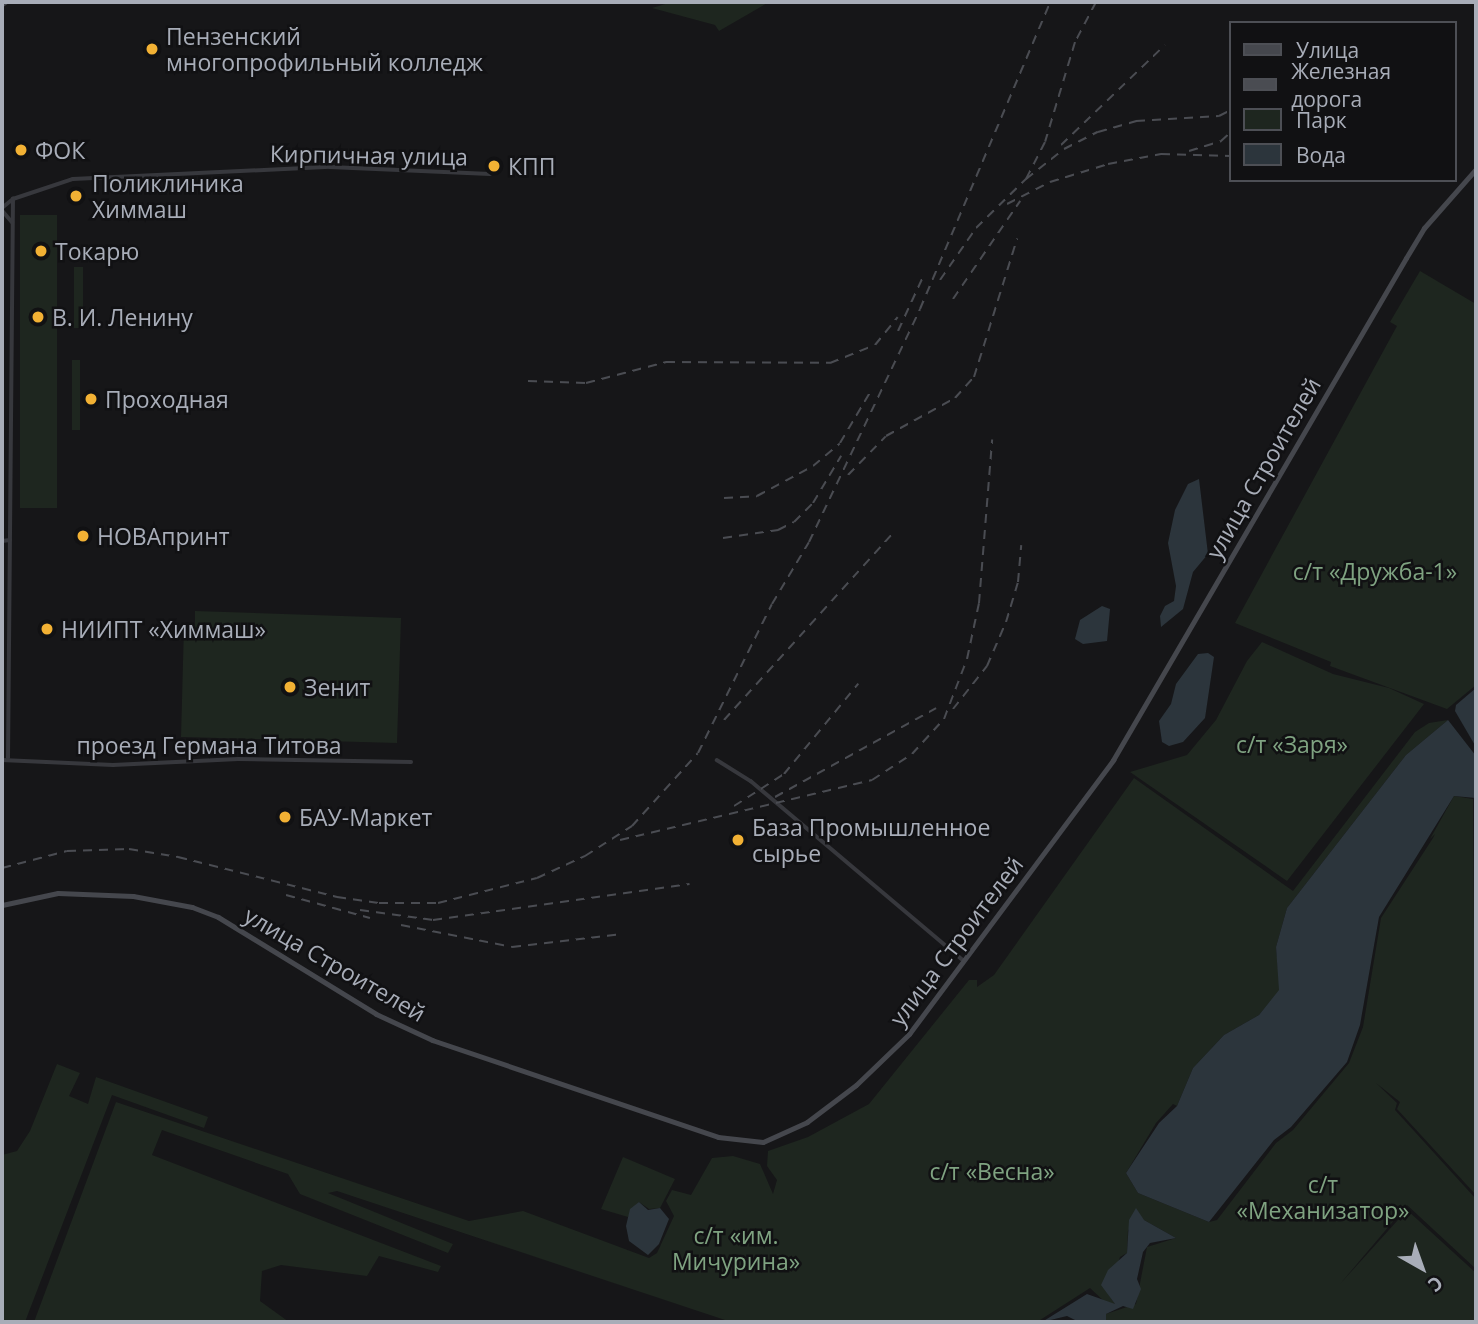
<!DOCTYPE html>
<meta charset="utf-8">
<style>
body{margin:0}
#map{position:relative;width:1478px;height:1324px;overflow:hidden;background:#161618;font-family:"Open Sans",sans-serif}
div>[style]{position:absolute}
[style*='--x']{left:calc(var(--x)*1px);top:calc(var(--y)*1px);width:calc(var(--w)*1px);rotate:calc(var(--a)*1deg)}
.green>*{inset:0;background:#1e261f;transform-origin:0 0}
.water>*{inset:0;background:#2c353c}
.street>*{height:3.5px;margin:-1.75px;padding:0 1.75px;transform-origin:1.75px;border-radius:1.75px;background:#37383d}
.secondary>*{height:5px;margin:-2.5px;padding:0 2.5px;transform-origin:2.5px;border-radius:2.5px;background:#45474d}
.rail>*{height:2px;margin-top:-1px;transform-origin:0;background:repeating-linear-gradient(90deg,#4a4c52 0 9px,transparent 0 16px)}
.dots>*{width:19px;height:19px;translate:-50% -50%;box-sizing:border-box;border:4px solid #111113;border-radius:50%}
span{translate:-50% -50%;white-space:nowrap;text-align:center;line-height:1.15;-webkit-text-stroke:5px #111113;paint-order:stroke}
.poi-label{font-size:23px;color:#a8adb8}
.left{translate:0 -50%;text-align:left}
.street-label{font-size:23px;color:#a8adb8}
.park-label{font-size:23px;color:#7fa381}
.frame{position:absolute;inset:0;border:4px solid #a8adb8;pointer-events:none}
.legend{position:absolute;left:1229px;top:21px;width:228px;height:161px;box-sizing:border-box;background:#111113;border:2px solid #4d4f55;margin:0;padding:9px 12px;list-style:none;font-size:21px;color:#a8adb8}
.legend li{display:flex;align-items:center;gap:14px;height:35px}
.legend b{width:35px;border:2px solid #4d4f55}
.north{position:absolute;left:1387px;top:1233px;width:70px;height:70px;-webkit-text-stroke:5px #111113;paint-order:stroke;rotate:140deg;font-size:19px;font-weight:700;line-height:28px;text-align:center;color:#a8adb8}
.north::after{content:'';display:block;margin:auto;width:24px;height:32px;background:#a8adb8;clip-path:polygon(50% 0,100% 100%,50% 72%,0 100%)}
</style>
<div id="map">
<div class="green">
<div style="clip-path:polygon(672px 2px,769px 2px,719px 31px,715px 25px,652px 8px)"></div>
<div style="left:20px;top:215px;width:37px;height:293px"></div>
<div style="left:74px;top:267px;width:9px;height:61px"></div>
<div style="clip-path:polygon(1420px 271px,1476px 304px,1476px 685px,1447px 709px,1330px 666px,1331px 662px,1235px 623px,1397px 326px,1390px 322px)"></div>
<div style="left:72px;top:360px;width:8px;height:70px"></div>
<div style="clip-path:polygon(195px 611px,401px 618px,397px 743px,181px 737px,184px 625px,195px 625px)"></div>
<div style="clip-path:polygon(1262px 642px,1333px 674px,1389px 688px,1424px 704px,1287px 881px,1130px 772px,1187px 755px,1216px 720px,1247px 661px)"></div>
<div style="clip-path:polygon(1448px 720px,1406px 755px,1287px 908px,1276px 947px,1280px 990px,1259px 1015px,1224px 1035px,1193px 1068px,1177px 1106px,1173px 1104px,1156px 1123px,1126px 1173px,1138px 1193px,1209px 1222px,1217px 1220px,1276px 1143px,1293px 1130px,1349px 1063px,1363px 1027px,1381px 918px,1433px 838px,1435px 834px,1430px 839px,1454px 796px,1473px 799px,1476px 1195px,1397px 1109px,1400px 1102px,1376px 1083px,1397px 1103px,1395px 1110px,1476px 1199px,1476px 1269px,1407px 1205px,1340px 1284px,1407px 1210px,1476px 1273px,1476px 1322px,1106px 1322px,1106px 1314px,1136px 1304px,1147px 1247px,1176px 1238px,1144px 1220px,1128px 1230px,1127px 1253px,1120px 1257px,1108px 1294px,1115px 1304px,1107px 1304px,1090px 1288px,1037px 1322px,731px 1322px,337px 1191px,328px 1193px,453px 1244px,448px 1253px,300px 1194px,288px 1174px,162px 1130px,152px 1155px,441px 1266px,438px 1272px,379px 1256px,367px 1276px,281px 1265px,262px 1271px,260px 1301px,289px 1322px,34px 1322px,116px 1102px,469px 1221px,523px 1211px,649px 1258px,657px 1253px,674px 1216px,666px 1201px,672px 1190px,691px 1195px,712px 1158px,733px 1156px,760px 1164px,773px 1194px,777px 1180px,767px 1166px,768px 1151px,808px 1137px,869px 1104px,969px 980px,977px 980px,977px 987px,994px 975px,1134px 778px,1293px 891px,1415px 732px,1429px 723px)"></div>
<div style="clip-path:polygon(57px 1064px,80px 1073px,69px 1096px,88px 1104px,96px 1077px,208px 1117px,204px 1128px,112px 1095px,25px 1322px,2px 1322px,2px 1155px,17px 1151px,30px 1131px)"></div>
<div style="clip-path:polygon(623px 1157px,675px 1179px,660px 1208px,649px 1209px,639px 1202px,628px 1217px,601px 1209px)"></div>
</div>
<div class="water">
<div style="clip-path:polygon(1199px 479px,1208px 554px,1193px 572px,1183px 609px,1161px 627px,1160px 616px,1165px 606px,1174px 601px,1176px 586px,1168px 543px,1175px 510px,1188px 484px)"></div>
<div style="clip-path:polygon(1102px 606px,1110px 609px,1107px 641px,1083px 644px,1075px 639px,1080px 620px)"></div>
<div style="clip-path:polygon(1208px 653px,1214px 657px,1205px 718px,1183px 742px,1169px 746px,1162px 742px,1159px 721px,1171px 704px,1176px 684px,1198px 654px)"></div>
<div style="clip-path:polygon(1476px 688px,1476px 747px,1455px 711px,1456px 705px)"></div>
<div style="clip-path:polygon(1448px 720px,1476px 756px,1476px 798px,1454px 796px,1379px 917px,1360px 1025px,1347px 1062px,1291px 1127px,1274px 1140px,1209px 1222px,1138px 1193px,1126px 1173px,1159px 1123px,1177px 1106px,1193px 1068px,1224px 1035px,1259px 1015px,1279px 990px,1276px 947px,1287px 908px,1406px 755px)"></div>
<div style="clip-path:polygon(639px 1202px,648px 1210px,660px 1208px,669px 1219px,659px 1244px,648px 1255px,629px 1241px,626px 1226px,630px 1209px)"></div>
<div style="clip-path:polygon(1136px 1208px,1144px 1220px,1176px 1238px,1150px 1243px,1143px 1252px,1137px 1279px,1141px 1289px,1133px 1309px,1123px 1306px,1106px 1314px,1106px 1322px,1079px 1322px,1067px 1316px,1042px 1322px,1087px 1294px,1115px 1304px,1101px 1285px,1108px 1270px,1127px 1253px,1129px 1220px)"></div>
</div>
<div class="street">
<div style="--x:2;--y:208;--w:14;--a:-39"></div>
<div style="--x:13;--y:199;--w:63;--a:-18.4"></div>
<div style="--x:73;--y:179;--w:257;--a:-2.7"></div>
<div style="--x:330;--y:167;--w:160;--a:2.5"></div>
<div style="--x:2;--y:210;--w:16;--a:50"></div>
<div style="--x:2;--y:541;--w:8;--a:-7"></div>
<div style="--x:8;--y:758;--w:559;--a:-89.49"></div>
<div style="--x:2;--y:760;--w:111;--a:2.6"></div>
<div style="--x:113;--y:765;--w:125;--a:-2.7"></div>
<div style="--x:238;--y:759;--w:173;--a:1"></div>
<div style="--x:717;--y:760;--w:40;--a:32"></div>
<div style="--x:751;--y:781;--w:279;--a:40.2"></div>
</div>
<div class="secondary">
<div style="--x:2;--y:4;--w:4;--a:-34"></div>
<div style="--x:2;--y:905;--w:57;--a:-12.1"></div>
<div style="--x:58;--y:893;--w:75;--a:2.3"></div>
<div style="--x:133;--y:896;--w:60;--a:10.6"></div>
<div style="--x:192;--y:907;--w:28;--a:21"></div>
<div style="--x:218;--y:917;--w:185;--a:31.5"></div>
<div style="--x:376;--y:1014;--w:62;--a:24.9"></div>
<div style="--x:432;--y:1040;--w:302;--a:18.7"></div>
<div style="--x:718;--y:1137;--w:45;--a:6.3"></div>
<div style="--x:763;--y:1142;--w:48;--a:-24.4"></div>
<div style="--x:807;--y:1122;--w:61;--a:-37.1"></div>
<div style="--x:856;--y:1085;--w:74;--a:-43.9"></div>
<div style="--x:909;--y:1034;--w:342;--a:-53.3"></div>
<div style="--x:1113;--y:760;--w:581;--a:-59.73"></div>
<div style="--x:1406;--y:258;--w:35;--a:-59"></div>
<div style="--x:1424;--y:228;--w:79;--a:-48.6"></div>
</div>
<div class="rail">
<div style="--x:1096;--y:2;--w:45;--a:117.7"></div>
<div style="--x:1075;--y:42;--w:104;--a:106.7"></div>
<div style="--x:1045;--y:142;--w:42;--a:117.2"></div>
<div style="--x:1026;--y:179;--w:48;--a:-38.3"></div>
<div style="--x:1064;--y:149;--w:38;--a:-27"></div>
<div style="--x:1098;--y:132;--w:40;--a:-16"></div>
<div style="--x:1136;--y:121;--w:83;--a:-3.4"></div>
<div style="--x:1219;--y:116;--w:13;--a:-27"></div>
<div style="--x:1061;--y:145;--w:144;--a:-43.9"></div>
<div style="--x:1189;--y:151;--w:34;--a:-17"></div>
<div style="--x:1221;--y:141;--w:13;--a:-42"></div>
<div style="--x:1007;--y:204;--w:48;--a:-27.1"></div>
<div style="--x:1050;--y:182;--w:61;--a:-17.2"></div>
<div style="--x:1108;--y:164;--w:54;--a:-10.7"></div>
<div style="--x:1161;--y:154;--w:70;--a:1.6"></div>
<div style="--x:940;--y:280;--w:63;--a:-55.3"></div>
<div style="--x:976;--y:228;--w:80;--a:-44.5"></div>
<div style="--x:953;--y:299;--w:119;--a:-55.6"></div>
<div style="--x:898;--y:331;--w:60;--a:-65.2"></div>
<div style="--x:528;--y:381;--w:58;--a:2"></div>
<div style="--x:586;--y:383;--w:83;--a:-14.7"></div>
<div style="--x:666;--y:362;--w:164;--a:0.3"></div>
<div style="--x:830;--y:363;--w:48;--a:-21.8"></div>
<div style="--x:875;--y:345;--w:36;--a:-51"></div>
<div style="--x:848;--y:475;--w:54;--a:-45.7"></div>
<div style="--x:886;--y:436;--w:79;--a:-28.8"></div>
<div style="--x:955;--y:398;--w:28;--a:-48"></div>
<div style="--x:974;--y:377;--w:145;--a:-72.7"></div>
<div style="--x:724;--y:498;--w:33;--a:-3"></div>
<div style="--x:757;--y:496;--w:64;--a:-28.2"></div>
<div style="--x:813;--y:466;--w:35;--a:-40"></div>
<div style="--x:840;--y:443;--w:63;--a:-59.3"></div>
<div style="--x:723;--y:538;--w:56;--a:-8.3"></div>
<div style="--x:778;--y:530;--w:18;--a:-27"></div>
<div style="--x:794;--y:522;--w:27;--a:-45"></div>
<div style="--x:813;--y:503;--w:55;--a:-59.2"></div>
<div style="--x:953;--y:709;--w:55;--a:-51.7"></div>
<div style="--x:987;--y:666;--w:48;--a:-66.6"></div>
<div style="--x:1006;--y:622;--w:42;--a:-73.3"></div>
<div style="--x:1018;--y:582;--w:37;--a:-85"></div>
<div style="--x:724;--y:720;--w:255;--a:-47.9"></div>
<div style="--x:775;--y:797;--w:184;--a:-28.9"></div>
<div style="--x:734;--y:806;--w:59;--a:-32.6"></div>
<div style="--x:784;--y:774;--w:117;--a:-50.6"></div>
<div style="--x:620;--y:840;--w:259;--a:-13.4"></div>
<div style="--x:872;--y:780;--w:48;--a:-33"></div>
<div style="--x:912;--y:754;--w:47;--a:-47.6"></div>
<div style="--x:944;--y:719;--w:64;--a:-69"></div>
<div style="--x:967;--y:659;--w:57;--a:-77.9"></div>
<div style="--x:979;--y:603;--w:164;--a:-85.4"></div>
<div style="--x:2;--y:868;--w:67;--a:-14.7"></div>
<div style="--x:67;--y:851;--w:62;--a:-1.8"></div>
<div style="--x:129;--y:849;--w:50;--a:9.3"></div>
<div style="--x:178;--y:857;--w:164;--a:14.1"></div>
<div style="--x:337;--y:897;--w:42;--a:8.1"></div>
<div style="--x:379;--y:903;--w:59;--a:0"></div>
<div style="--x:438;--y:903;--w:102;--a:-14.2"></div>
<div style="--x:537;--y:878;--w:53;--a:-24.6"></div>
<div style="--x:585;--y:856;--w:56;--a:-32.6"></div>
<div style="--x:632;--y:826;--w:98;--a:-47.9"></div>
<div style="--x:698;--y:753;--w:166;--a:-63.6"></div>
<div style="--x:772;--y:604;--w:72;--a:-59.2"></div>
<div style="--x:809;--y:542;--w:258;--a:-64.5"></div>
<div style="--x:920;--y:309;--w:333;--a:-67"></div>
<div style="--x:286;--y:895;--w:87;--a:15.3"></div>
<div style="--x:360;--y:910;--w:74;--a:7.8"></div>
<div style="--x:433;--y:920;--w:259;--a:-8"></div>
<div style="--x:401;--y:925;--w:113;--a:11.2"></div>
<div style="--x:512;--y:947;--w:111;--a:-6.7"></div>
</div>
<div class="dots">
<div style="left:152px;top:49px;background:#f2b134"></div>
<div style="left:21px;top:150px;background:#f2b134"></div>
<div style="left:494px;top:166px;background:#f2b134"></div>
<div style="left:76px;top:196px;background:#f2b134"></div>
<div style="left:41px;top:251px;background:#f2b134"></div>
<div style="left:38px;top:317px;background:#f2b134"></div>
<div style="left:91px;top:399px;background:#f2b134"></div>
<div style="left:83px;top:536px;background:#f2b134"></div>
<div style="left:47px;top:629px;background:#f2b134"></div>
<div style="left:290px;top:687px;background:#f2b134"></div>
<div style="left:285px;top:817px;background:#f2b134"></div>
<div style="left:738px;top:840px;background:#f2b134"></div>
</div>
<div class="poi-label">
<span class="left" style="left:166px;top:49px">Пензенский<br>многопрофильный колледж</span>
<span class="left" style="left:35px;top:150px">ФОК</span>
<span class="left" style="left:508px;top:166px">КПП</span>
<span class="left" style="left:92px;top:196px">Поликлиника<br>Химмаш</span>
<span class="left" style="left:55px;top:251px">Токарю</span>
<span class="left" style="left:52px;top:317px">В. И. Ленину</span>
<span class="left" style="left:105px;top:399px">Проходная</span>
<span class="left" style="left:97px;top:536px">НОВАпринт</span>
<span class="left" style="left:61px;top:629px">НИИПТ «Химмаш»</span>
<span class="left" style="left:304px;top:687px">Зенит</span>
<span class="left" style="left:299px;top:817px">БАУ-Маркет</span>
<span class="left" style="left:752px;top:840px">База Промышленное<br>сырье</span>
</div>
<div class="street-label">
<span style="left:369px;top:155px;rotate:1deg">Кирпичная улица</span>
<span style="left:1263px;top:468px;rotate:-60deg">улица Строителей</span>
<span style="left:209px;top:745px">проезд Германа Титова</span>
<span style="left:956px;top:941px;rotate:-53deg">улица Строителей</span>
<span style="left:335px;top:964px;rotate:30deg">улица Строителей</span>
</div>
<div class="park-label">
<span style="left:1375px;top:571px">с/т «Дружба-1»</span>
<span style="left:1292px;top:744px">с/т «Заря»</span>
<span style="left:992px;top:1171px">с/т «Весна»</span>
<span style="left:1323px;top:1197px">с/т<br>«Механизатор»</span>
<span style="left:736px;top:1248px">с/т «им.<br>Мичурина»</span>
</div>
<div class="frame"></div>
<ul class="legend">
<li><b style="height:9px;background:#45474d"></b>Улица</li>
<li><b style="height:9px;background:#4a4c52"></b>Железная дорога</li>
<li><b style="height:19px;background:#1e261f"></b>Парк</li>
<li><b style="height:19px;background:#2c353c"></b>Вода</li>
</ul>
<div class="north">С</div>
</div>
